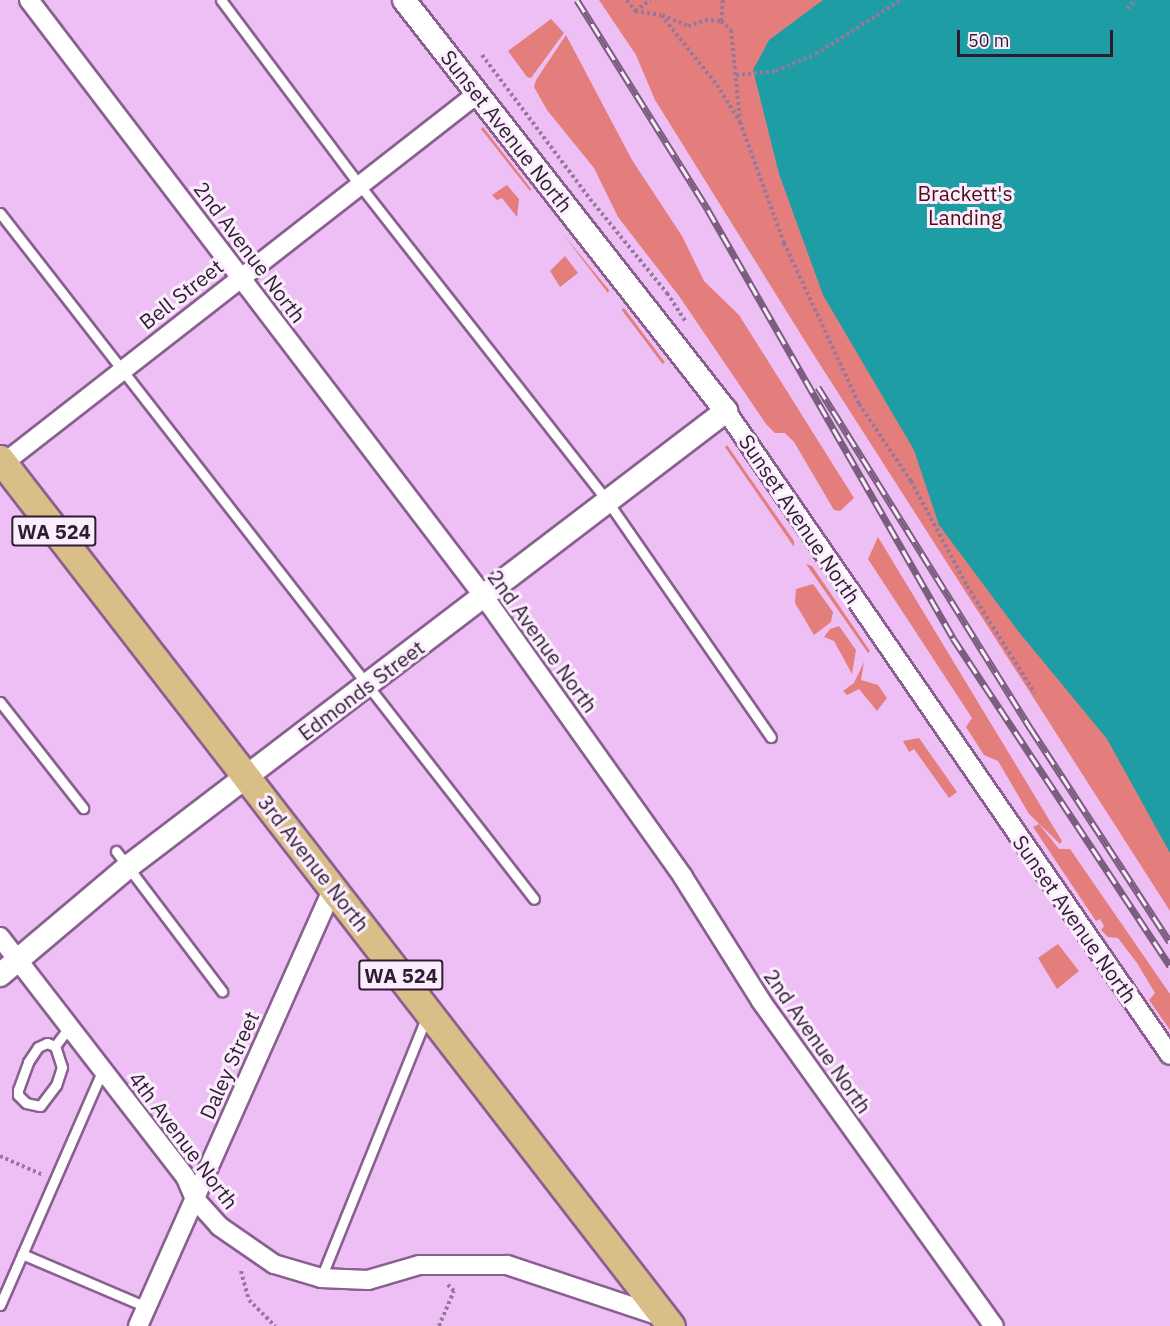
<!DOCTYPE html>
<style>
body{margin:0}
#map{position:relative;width:1170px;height:1326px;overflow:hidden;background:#edbff4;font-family:"IBM Plex Sans",sans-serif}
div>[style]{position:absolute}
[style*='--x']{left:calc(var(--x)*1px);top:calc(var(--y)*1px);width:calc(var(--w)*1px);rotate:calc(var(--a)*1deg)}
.green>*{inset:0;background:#e47e7c;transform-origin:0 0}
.water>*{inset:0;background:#1f9da5}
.path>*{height:4px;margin-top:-2px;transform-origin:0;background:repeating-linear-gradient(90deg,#98779d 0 3px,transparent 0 6px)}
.roads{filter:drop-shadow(2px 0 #896090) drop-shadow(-2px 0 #896090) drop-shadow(0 2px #896090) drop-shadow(0 -2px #896090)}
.service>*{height:9px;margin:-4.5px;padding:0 4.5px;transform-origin:4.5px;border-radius:4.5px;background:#fff}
.minor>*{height:18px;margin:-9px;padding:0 9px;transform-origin:9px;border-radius:9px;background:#fff}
.tertiary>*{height:22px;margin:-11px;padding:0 11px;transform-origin:11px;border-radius:11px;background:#fff}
.primary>*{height:27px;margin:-13.5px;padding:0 13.5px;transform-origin:13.5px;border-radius:13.5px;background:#d9be88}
.rail>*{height:7px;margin-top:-3.5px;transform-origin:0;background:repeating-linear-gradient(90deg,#fbedfd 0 14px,#7b5e7f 0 28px);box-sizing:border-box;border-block:2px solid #7b5e7f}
span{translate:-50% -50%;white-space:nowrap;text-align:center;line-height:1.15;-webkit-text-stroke:6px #fbedfd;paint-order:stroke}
.shield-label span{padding:2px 4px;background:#fbedfd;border:2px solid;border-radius:4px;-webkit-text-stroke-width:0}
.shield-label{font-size:20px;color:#2e1d31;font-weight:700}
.street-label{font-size:21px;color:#2e1d31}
.park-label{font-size:21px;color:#4f0e13}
.scale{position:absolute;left:957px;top:30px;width:156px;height:27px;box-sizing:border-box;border:3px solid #2e1d31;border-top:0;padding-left:8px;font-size:18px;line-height:21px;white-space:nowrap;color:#2e1d31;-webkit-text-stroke:4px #fbedfd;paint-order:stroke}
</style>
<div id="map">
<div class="green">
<div style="clip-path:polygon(599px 0,1170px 0,1170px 911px,810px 349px,655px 100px,636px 55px)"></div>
<div style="clip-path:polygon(551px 19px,564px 33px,531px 78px,527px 77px,508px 51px)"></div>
<div style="clip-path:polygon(566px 35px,632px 160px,682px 236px,704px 281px,739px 315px,854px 498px,840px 511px,834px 510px,794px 442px,785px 433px,775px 433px,766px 424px,679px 296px,618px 217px,594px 168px,547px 110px,534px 87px,536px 80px)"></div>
<div style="clip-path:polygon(483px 127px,531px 189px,530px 191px,481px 129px)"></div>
<div style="clip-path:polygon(507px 185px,519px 199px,517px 217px,502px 198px,497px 200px,492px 195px)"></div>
<div style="clip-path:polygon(562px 233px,609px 290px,608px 293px)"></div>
<div style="clip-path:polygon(565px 256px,578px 273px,560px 287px,550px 271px)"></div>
<div style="left:624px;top:308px;width:68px;height:3px;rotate:53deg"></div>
<div style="clip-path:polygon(727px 445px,794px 541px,794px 547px,725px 447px)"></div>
<div style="clip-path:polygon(878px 537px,1062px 841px,1060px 844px,1029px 814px,998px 761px,984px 755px,966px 727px,972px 718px,868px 559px)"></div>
<div style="clip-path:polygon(806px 564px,812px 566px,870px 651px,868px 653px)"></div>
<div style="clip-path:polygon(813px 584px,833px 612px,831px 622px,814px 635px,795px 603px,796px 589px)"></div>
<div style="clip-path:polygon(839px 626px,856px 650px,852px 674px,834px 641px,824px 637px,830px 629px)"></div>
<div style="clip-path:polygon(864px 662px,861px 680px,878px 685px,887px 698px,877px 711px,859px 689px,847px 695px,843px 691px,854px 683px)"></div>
<div style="clip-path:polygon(919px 738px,957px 792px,949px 798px,914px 749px,909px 752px,903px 741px)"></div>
<div style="clip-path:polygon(1039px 824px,1059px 849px,1070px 849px,1170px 994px,1170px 1030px,1149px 1000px,1155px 993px,1137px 963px,1118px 938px,1108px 937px,1101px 930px,1104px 926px,1100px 919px,1096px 921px,1033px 827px)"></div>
<div style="clip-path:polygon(1058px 944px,1079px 971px,1057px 989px,1038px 958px)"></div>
</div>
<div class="water">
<div style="clip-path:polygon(823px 0,1170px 0,1170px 853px,1107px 739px,1018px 631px,939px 525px,914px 450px,823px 295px,779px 174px,753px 70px,769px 40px)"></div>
</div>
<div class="path">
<div style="--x:627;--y:0;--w:14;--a:54"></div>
<div style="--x:635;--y:11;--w:19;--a:-35"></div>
<div style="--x:1127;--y:9;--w:12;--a:-48"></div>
<div style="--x:635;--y:11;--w:26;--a:9"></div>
<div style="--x:661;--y:15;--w:90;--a:51.3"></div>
<div style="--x:717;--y:85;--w:44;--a:58.1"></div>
<div style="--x:740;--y:122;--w:129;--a:70"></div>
<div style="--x:784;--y:243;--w:178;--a:65"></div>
<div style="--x:859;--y:404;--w:93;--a:56"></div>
<div style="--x:911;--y:481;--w:119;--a:61.9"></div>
<div style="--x:967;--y:586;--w:127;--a:57.6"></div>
<div style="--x:662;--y:15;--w:28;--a:23"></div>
<div style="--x:688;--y:26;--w:18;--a:-19"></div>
<div style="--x:705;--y:20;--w:16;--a:4"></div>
<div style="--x:721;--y:21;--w:13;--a:42"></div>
<div style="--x:731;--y:30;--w:90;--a:84.3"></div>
<div style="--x:721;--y:21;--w:21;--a:-85"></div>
<div style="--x:482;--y:55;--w:180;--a:53.1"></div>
<div style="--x:590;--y:199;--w:122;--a:50.7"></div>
<div style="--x:667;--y:293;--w:33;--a:57"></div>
<div style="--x:736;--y:75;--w:40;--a:-5.7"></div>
<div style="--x:776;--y:71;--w:43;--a:-23"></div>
<div style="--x:816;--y:54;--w:101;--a:-32.4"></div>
<div style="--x:0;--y:1156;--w:47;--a:23.8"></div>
<div style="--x:241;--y:1271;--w:30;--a:75"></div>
<div style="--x:249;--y:1300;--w:37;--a:45"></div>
<div style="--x:439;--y:1326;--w:38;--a:-67"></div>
<div style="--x:454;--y:1291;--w:10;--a:-135"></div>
</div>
<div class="roads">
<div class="service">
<div style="--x:221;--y:0;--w:229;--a:53.2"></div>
<div style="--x:358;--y:183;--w:405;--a:51.9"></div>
<div style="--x:608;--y:502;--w:286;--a:55.3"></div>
<div style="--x:0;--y:213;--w:869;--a:52.1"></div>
<div style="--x:0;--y:702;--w:135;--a:51.9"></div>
<div style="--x:116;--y:851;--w:176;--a:52.9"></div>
<div style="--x:55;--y:1046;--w:22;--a:72"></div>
<div style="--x:62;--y:1067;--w:19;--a:108"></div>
<div style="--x:56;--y:1085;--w:26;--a:127"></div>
<div style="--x:40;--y:1106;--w:14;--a:-168"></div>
<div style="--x:26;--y:1103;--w:11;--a:-135"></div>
<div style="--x:18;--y:1095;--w:5;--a:-90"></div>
<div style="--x:18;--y:1090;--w:30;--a:-70"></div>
<div style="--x:28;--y:1062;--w:18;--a:-56"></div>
<div style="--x:38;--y:1047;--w:10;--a:-24"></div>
<div style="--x:47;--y:1043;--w:9;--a:21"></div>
<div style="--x:55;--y:1046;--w:25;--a:-53"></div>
<div style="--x:22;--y:1254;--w:135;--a:23.1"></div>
<div style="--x:321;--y:1278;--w:283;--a:-68"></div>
<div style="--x:0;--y:1305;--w:257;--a:-66.4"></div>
</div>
<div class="minor">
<div style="--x:29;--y:0;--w:752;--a:52.67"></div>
<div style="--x:485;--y:598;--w:342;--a:54.6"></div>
<div style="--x:683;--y:877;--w:146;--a:57.8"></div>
<div style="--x:761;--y:1001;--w:400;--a:54.4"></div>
<div style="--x:726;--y:411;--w:782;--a:55.42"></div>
<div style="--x:0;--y:466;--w:605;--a:-37.95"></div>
<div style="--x:0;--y:937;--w:304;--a:52.3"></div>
<div style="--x:186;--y:1178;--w:23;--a:67"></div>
<div style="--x:195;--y:1199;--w:36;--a:48"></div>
<div style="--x:219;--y:1226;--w:67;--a:34.6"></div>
<div style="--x:274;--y:1264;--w:49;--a:16.6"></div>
<div style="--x:321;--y:1278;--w:47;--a:2.4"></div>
<div style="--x:368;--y:1280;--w:53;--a:-16.4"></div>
<div style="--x:419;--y:1265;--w:88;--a:0"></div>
<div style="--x:507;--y:1265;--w:164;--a:18.4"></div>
<div style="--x:138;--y:1326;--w:479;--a:-66"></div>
</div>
<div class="tertiary">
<div style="--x:0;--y:975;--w:169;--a:-40.2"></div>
<div style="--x:129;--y:866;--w:751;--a:-37.31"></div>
<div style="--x:726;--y:411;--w:522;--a:-128.08"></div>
</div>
<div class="primary">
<div style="--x:0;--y:459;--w:1096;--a:52.26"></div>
</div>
</div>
<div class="rail">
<div style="--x:577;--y:0;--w:248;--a:58"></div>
<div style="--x:708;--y:210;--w:493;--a:60.2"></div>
<div style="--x:953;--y:638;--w:393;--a:56.5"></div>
<div style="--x:818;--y:387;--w:403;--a:58.1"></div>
<div style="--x:1031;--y:729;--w:254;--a:56.9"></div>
</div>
<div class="shield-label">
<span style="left:54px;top:531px">WA 524</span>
<span style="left:401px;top:975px">WA 524</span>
</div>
<div class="street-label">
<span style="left:507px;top:131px;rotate:52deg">Sunset Avenue North</span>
<span style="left:250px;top:252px;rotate:53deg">2nd Avenue North</span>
<span style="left:181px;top:294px;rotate:-38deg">Bell Street</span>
<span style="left:800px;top:519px;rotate:56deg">Sunset Avenue North</span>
<span style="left:543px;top:641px;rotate:54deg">2nd Avenue North</span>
<span style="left:361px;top:690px;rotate:-37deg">Edmonds Street</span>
<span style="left:314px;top:863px;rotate:52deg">3rd Avenue North</span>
<span style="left:1075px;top:919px;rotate:55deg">Sunset Avenue North</span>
<span style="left:818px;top:1041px;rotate:55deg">2nd Avenue North</span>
<span style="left:229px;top:1065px;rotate:-66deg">Daley Street</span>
<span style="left:184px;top:1140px;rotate:53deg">4th Avenue North</span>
</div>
<div class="park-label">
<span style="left:965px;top:205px">Brackett's<br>Landing</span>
</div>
<div class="scale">50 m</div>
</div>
